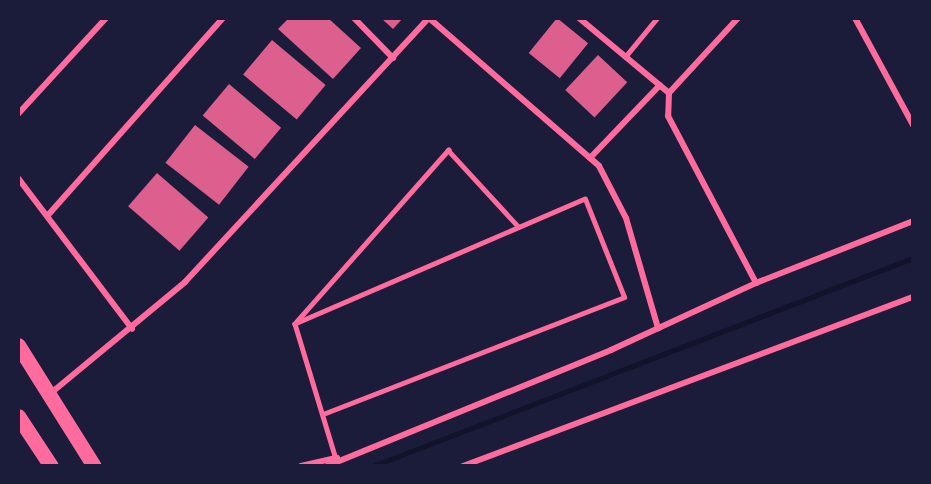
<!DOCTYPE html>
<style>
body{margin:0}
#map{position:relative;width:931px;height:484px;overflow:hidden;background:#1b1b3a;font-family:Overpass,sans-serif}
div>[style]{position:absolute}
[style*='--x']{left:calc(var(--x)*1px);top:calc(var(--y)*1px);width:calc(var(--w)*1px);rotate:calc(var(--a)*1deg)}
.stream>*{height:4.5px;margin:-2.25px;padding:0 2.25px;transform-origin:2.25px;border-radius:2.25px;background:#12122b}
.building>*{inset:0;background:#dd5f8e;transform-origin:0 0}
.service>*{height:4.5px;margin:-2.25px;padding:0 2.25px;transform-origin:2.25px;border-radius:2.25px;background:#ff6b9d}
.minor>*{height:6px;margin:-3px;padding:0 3px;transform-origin:3px;border-radius:3px;background:#ff6b9d}
.trunk>*{height:15px;margin:-7.5px;padding:0 7.5px;transform-origin:7.5px;border-radius:7.5px;background:#ff6b9d}
span{translate:-50% -50%;white-space:nowrap;text-align:center;line-height:1.15;-webkit-text-stroke:5px #1b1b3a;paint-order:stroke}
.frame{position:absolute;inset:0;border:20px solid #1b1b3a;pointer-events:none}
</style>
<div id="map">
<div class="stream">
<div style="--x:373;--y:466;--w:579;--a:-21.07"></div>
</div>
<div class="building">
<div style="clip-path:polygon(289px 18px,328px 18px,361px 48px,333px 79px,278px 29px)"></div>
<div style="clip-path:polygon(381px 18px,403px 18px,393px 29px)"></div>
<div style="left:557px;top:18px;width:40px;height:45px;rotate:39deg"></div>
<div style="left:272px;top:40px;width:70px;height:45px;rotate:40deg"></div>
<div style="left:598px;top:55px;width:40px;height:48px;rotate:43deg"></div>
<div style="left:229px;top:84px;width:68px;height:41px;rotate:40deg"></div>
<div style="left:195px;top:125px;width:68px;height:48px;rotate:38deg"></div>
<div style="left:157px;top:173px;width:68px;height:44px;rotate:41deg"></div>
</div>
<div class="service">
<div style="--x:625;--y:57;--w:50;--a:-50.6"></div>
<div style="--x:296;--y:322;--w:230;--a:-48.5"></div>
<div style="--x:448;--y:150;--w:103;--a:47.4"></div>
<div style="--x:323;--y:414;--w:323;--a:-21.2"></div>
<div style="--x:624;--y:297;--w:105;--a:-111.7"></div>
<div style="--x:585;--y:199;--w:316;--a:156.7"></div>
<div style="--x:295;--y:324;--w:141;--a:73.1"></div>
</div>
<div class="minor">
<div style="--x:354;--y:18;--w:56;--a:45.7"></div>
<div style="--x:429;--y:18;--w:225;--a:41"></div>
<div style="--x:599;--y:166;--w:59;--a:62.6"></div>
<div style="--x:626;--y:218;--w:115;--a:73.8"></div>
<div style="--x:579;--y:18;--w:117;--a:39.8"></div>
<div style="--x:738;--y:18;--w:102;--a:132.6"></div>
<div style="--x:669;--y:93;--w:23;--a:92"></div>
<div style="--x:668;--y:116;--w:189;--a:62.2"></div>
<div style="--x:855;--y:18;--w:122;--a:61.5"></div>
<div style="--x:18;--y:114;--w:130;--a:-47.5"></div>
<div style="--x:590;--y:158;--w:101;--a:-46.2"></div>
<div style="--x:18;--y:178;--w:189;--a:52.9"></div>
<div style="--x:49;--y:214;--w:262;--a:-48.4"></div>
<div style="--x:51;--y:393;--w:174;--a:-39.6"></div>
<div style="--x:185;--y:282;--w:359;--a:-47.3"></div>
<div style="--x:301;--y:466;--w:37;--a:-13"></div>
<div style="--x:327;--y:466;--w:307;--a:-22.2"></div>
<div style="--x:611;--y:350;--w:160;--a:-24.8"></div>
<div style="--x:756;--y:283;--w:169;--a:-21.5"></div>
<div style="--x:463;--y:466;--w:481;--a:-20.6"></div>
</div>
<div class="trunk">
<div style="--x:18;--y:345;--w:143;--a:57.9"></div>
<div style="--x:18;--y:416;--w:60;--a:56.6"></div>
</div>
<div class="frame"></div>
</div>
